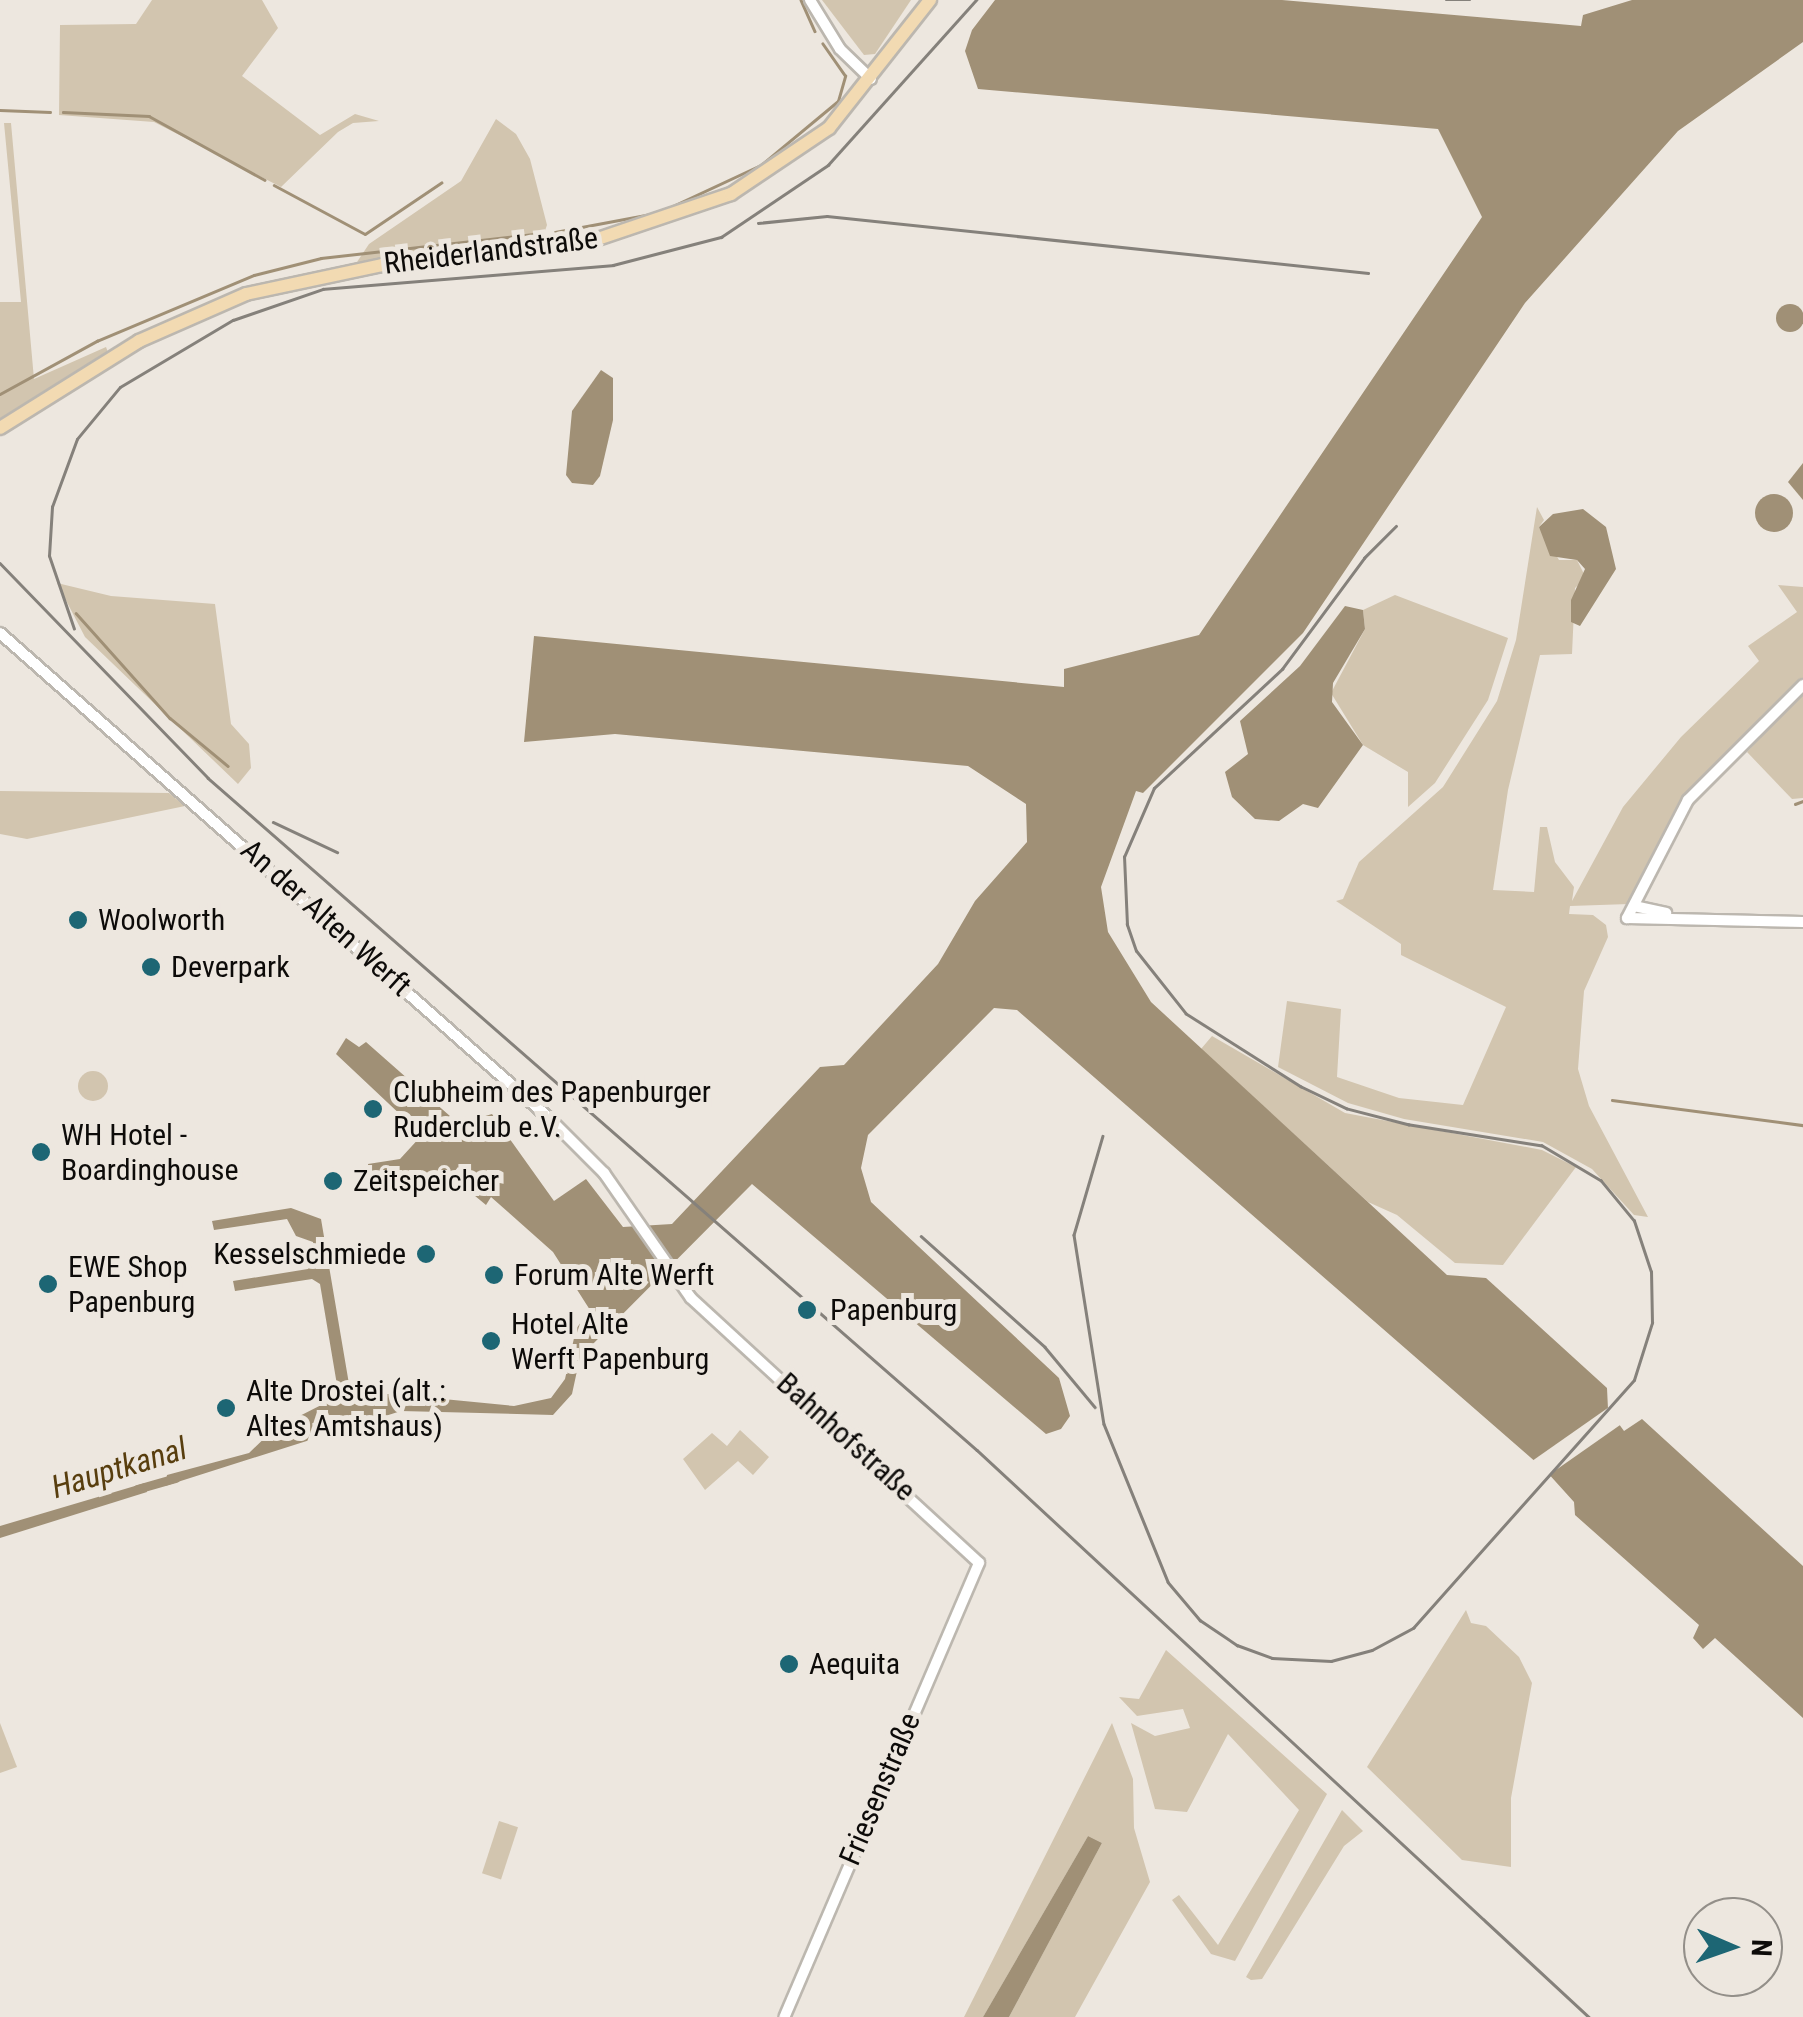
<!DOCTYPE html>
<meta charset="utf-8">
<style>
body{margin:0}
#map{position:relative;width:1803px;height:2017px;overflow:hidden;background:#ede7df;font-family:"Roboto Condensed",sans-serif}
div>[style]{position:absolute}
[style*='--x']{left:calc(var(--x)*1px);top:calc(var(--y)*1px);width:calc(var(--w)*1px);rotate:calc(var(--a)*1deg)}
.green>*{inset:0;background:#d2c5af;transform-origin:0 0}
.round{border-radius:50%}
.water>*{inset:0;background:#a09076}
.pier>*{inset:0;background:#ede7df;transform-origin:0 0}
.stream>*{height:2.5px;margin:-1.25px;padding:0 1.25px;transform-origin:1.25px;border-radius:1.25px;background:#a09076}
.canal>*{height:9px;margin:-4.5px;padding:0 4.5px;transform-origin:4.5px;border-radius:4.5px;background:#a09076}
.roads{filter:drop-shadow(2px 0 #bcb7af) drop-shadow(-2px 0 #bcb7af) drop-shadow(0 2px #bcb7af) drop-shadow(0 -2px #bcb7af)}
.minor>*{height:10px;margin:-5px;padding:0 5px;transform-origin:5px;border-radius:5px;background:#fff}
.major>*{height:12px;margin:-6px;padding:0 6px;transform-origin:6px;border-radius:6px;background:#f2dab2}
.rail>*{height:2.5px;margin:-1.25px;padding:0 1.25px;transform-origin:1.25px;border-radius:1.25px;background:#85817b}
.dots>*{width:28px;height:28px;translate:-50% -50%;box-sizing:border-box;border:5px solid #ede7df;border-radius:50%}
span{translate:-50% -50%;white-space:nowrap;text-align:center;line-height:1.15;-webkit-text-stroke:10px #ede7df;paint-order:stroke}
.street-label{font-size:30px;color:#0d0b09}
.poi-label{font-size:30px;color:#0d0b09}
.left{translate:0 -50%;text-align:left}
.right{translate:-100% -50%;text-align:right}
.water-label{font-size:32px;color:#583e0e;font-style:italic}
.north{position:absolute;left:1683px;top:1897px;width:100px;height:100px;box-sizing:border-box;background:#ede7df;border:2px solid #938f89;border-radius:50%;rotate:92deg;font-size:28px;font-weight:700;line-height:40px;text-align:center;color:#0d0b09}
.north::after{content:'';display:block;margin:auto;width:35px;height:45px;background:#1d6674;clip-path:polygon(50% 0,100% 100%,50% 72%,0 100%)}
</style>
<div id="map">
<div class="green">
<div style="clip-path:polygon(152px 0,262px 0,278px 28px,242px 76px,320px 135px,355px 114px,379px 121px,353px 123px,338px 132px,281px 187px,154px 122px,59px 115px,60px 25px,136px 24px)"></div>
<div style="clip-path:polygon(822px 0,911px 0,875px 54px,864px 55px)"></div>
<div style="clip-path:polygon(496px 119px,516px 134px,530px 159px,547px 225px,541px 242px,357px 262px,369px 244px,461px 181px)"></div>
<div style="clip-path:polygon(4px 123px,11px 123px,34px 379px,106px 347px,109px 355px,0 421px,0 302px,21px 302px)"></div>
<div style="clip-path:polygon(1537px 507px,1544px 520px,1539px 527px,1559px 560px,1577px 560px,1586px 578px,1575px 588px,1572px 654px,1540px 655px,1508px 790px,1493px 890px,1534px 892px,1540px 827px,1547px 827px,1555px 862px,1574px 887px,1572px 901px,1623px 807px,1681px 737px,1759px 661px,1748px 646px,1797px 612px,1778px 585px,1803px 587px,1803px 681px,1686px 799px,1629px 904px,1570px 906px,1569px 914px,1593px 915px,1606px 925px,1608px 937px,1584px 991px,1578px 1069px,1589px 1106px,1648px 1217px,1634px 1215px,1592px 1169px,1543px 1142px,1404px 1119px,1348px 1103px,1278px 1067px,1287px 1001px,1341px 1009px,1337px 1077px,1399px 1098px,1463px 1105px,1506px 1007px,1401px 955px,1401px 944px,1336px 901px,1343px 899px,1359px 862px,1443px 787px,1497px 701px,1516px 640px)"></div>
<div style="clip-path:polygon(57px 583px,111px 596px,215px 604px,231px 724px,249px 744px,251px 768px,238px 784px,85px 637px)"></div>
<div style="clip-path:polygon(1395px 595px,1508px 638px,1488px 700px,1435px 783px,1408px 807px,1408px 772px,1363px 745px,1331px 693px,1365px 629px,1363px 610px)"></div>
<div style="clip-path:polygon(1803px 691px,1803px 798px,1792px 799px,1747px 752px)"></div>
<div style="clip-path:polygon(0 791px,169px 793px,185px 806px,27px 839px,0 834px)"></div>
<div style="clip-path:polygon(1212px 1036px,1345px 1113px,1542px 1150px,1576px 1167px,1503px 1265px,1455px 1263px,1397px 1215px,1368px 1202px,1201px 1049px)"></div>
<div class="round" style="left:78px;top:1071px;width:30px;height:30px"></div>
<div style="clip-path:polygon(740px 1430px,769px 1457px,753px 1475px,738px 1461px,705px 1490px,683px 1459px,712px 1433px,727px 1446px)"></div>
<div style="clip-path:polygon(1466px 1610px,1471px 1623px,1486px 1626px,1519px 1657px,1532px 1683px,1511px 1798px,1511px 1867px,1462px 1860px,1367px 1767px)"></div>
<div style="clip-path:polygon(1166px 1650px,1327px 1794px,1235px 1961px,1211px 1954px,1172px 1900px,1179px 1895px,1218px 1945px,1299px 1810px,1228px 1734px,1187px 1812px,1155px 1809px,1131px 1723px,1155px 1736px,1190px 1728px,1183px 1709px,1137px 1716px,1119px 1697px,1139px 1699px)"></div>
<div style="clip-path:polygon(0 1723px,17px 1767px,0 1773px)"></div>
<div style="clip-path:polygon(1112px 1723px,1133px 1779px,1134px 1828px,1150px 1882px,1075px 2017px,1009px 2017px,1102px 1843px,1088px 1836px,983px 2017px,964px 2017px)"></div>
<div style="clip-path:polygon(1342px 1810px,1363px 1831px,1344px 1846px,1262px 1979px,1251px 1980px,1246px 1977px)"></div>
<div style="left:499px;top:1821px;width:20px;height:55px;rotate:18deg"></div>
</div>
<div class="water">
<div style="clip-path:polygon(1282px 0,1581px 26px,1583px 15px,1632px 0,1803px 0,1803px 42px,1678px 131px,1525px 303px,1303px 633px,1143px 793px,1136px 791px,1101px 887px,1108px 932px,1151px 1002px,1447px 1275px,1486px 1278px,1607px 1388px,1608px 1409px,1624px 1431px,1642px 1419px,1803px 1566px,1803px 1718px,1715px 1638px,1703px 1649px,1693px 1638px,1699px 1625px,1575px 1515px,1574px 1502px,1546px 1471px,1017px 1010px,994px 1008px,868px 1135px,861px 1168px,871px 1202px,1059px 1378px,1070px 1416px,1061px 1429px,1046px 1434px,752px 1184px,580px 1357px,572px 1394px,553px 1415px,401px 1411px,165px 1486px,167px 1475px,249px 1453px,274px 1429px,337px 1397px,352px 1394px,364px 1402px,371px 1394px,392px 1394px,514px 1406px,551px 1398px,565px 1379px,576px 1329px,590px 1310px,553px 1252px,491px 1197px,486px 1205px,463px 1186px,469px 1177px,458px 1167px,448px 1180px,370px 1187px,368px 1164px,400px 1159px,422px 1135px,336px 1054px,346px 1038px,359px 1047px,366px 1042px,459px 1124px,492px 1114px,554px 1201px,586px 1179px,623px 1227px,672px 1224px,820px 1067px,844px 1065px,938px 964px,975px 901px,1027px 842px,1026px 804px,968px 766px,615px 734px,524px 742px,534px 636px,1064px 687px,1064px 669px,1199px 635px,1482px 217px,1438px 129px,978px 89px,965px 51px,972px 30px,995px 0)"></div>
<div class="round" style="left:1776px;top:304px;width:28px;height:28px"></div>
<div style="clip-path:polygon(601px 370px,613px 378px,613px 420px,600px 476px,593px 485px,572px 483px,566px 475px,572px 411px)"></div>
<div style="clip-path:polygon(1803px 463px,1803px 500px,1788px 482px)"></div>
<div class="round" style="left:1755px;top:494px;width:38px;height:38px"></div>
<div style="clip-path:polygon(1583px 509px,1606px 527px,1616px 569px,1580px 626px,1571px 622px,1571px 600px,1585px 569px,1577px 560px,1550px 556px,1539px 527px,1553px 514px)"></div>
<div style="clip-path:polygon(1345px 606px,1363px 610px,1365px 629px,1333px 683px,1332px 702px,1363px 745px,1318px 808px,1303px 804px,1279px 821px,1255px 819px,1232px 797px,1225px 772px,1248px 754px,1240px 721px,1300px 666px)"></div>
<div style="clip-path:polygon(291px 1208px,321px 1219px,349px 1384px,337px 1385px,320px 1284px,312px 1279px,235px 1291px,233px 1281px,308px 1269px,316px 1259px,313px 1242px,296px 1236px,287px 1219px,214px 1230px,212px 1221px)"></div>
<div style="clip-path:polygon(145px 1483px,147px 1492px,0 1538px,0 1526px)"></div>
<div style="clip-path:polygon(1088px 1836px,1102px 1843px,1009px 2017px,983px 2017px)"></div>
</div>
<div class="pier">
<div style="left:1612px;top:1405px;width:21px;height:98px;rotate:55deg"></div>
</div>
<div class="stream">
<div style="--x:801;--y:0;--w:34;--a:66"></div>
<div style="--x:0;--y:110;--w:50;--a:2.3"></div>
<div style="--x:63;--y:112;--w:86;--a:2.7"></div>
<div style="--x:149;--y:116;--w:132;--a:28.9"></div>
<div style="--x:274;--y:185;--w:103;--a:28.3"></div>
<div style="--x:365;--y:234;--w:92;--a:-33.9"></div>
<div style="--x:669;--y:208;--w:102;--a:-25.1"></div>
<div style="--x:761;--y:165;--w:100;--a:-39.7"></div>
<div style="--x:838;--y:101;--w:26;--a:-74"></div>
<div style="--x:845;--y:76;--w:39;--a:-125"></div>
<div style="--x:555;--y:232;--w:104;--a:-10.6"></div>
<div style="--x:0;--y:394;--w:111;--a:-28.7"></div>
<div style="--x:97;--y:341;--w:170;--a:-22.8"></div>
<div style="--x:254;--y:275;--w:69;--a:-14.2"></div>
<div style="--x:321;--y:258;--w:216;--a:-6.4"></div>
<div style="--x:76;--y:613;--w:141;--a:48.2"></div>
<div style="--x:170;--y:718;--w:75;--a:39.6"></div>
<div style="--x:1795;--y:804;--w:9;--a:-21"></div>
<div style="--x:1612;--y:1100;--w:193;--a:7.5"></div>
</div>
<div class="canal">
<div style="--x:137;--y:1489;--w:40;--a:-16"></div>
</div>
<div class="roads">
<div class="minor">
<div style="--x:810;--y:0;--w:57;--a:58.5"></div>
<div style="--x:840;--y:49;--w:43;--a:44.1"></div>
<div style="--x:0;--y:633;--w:733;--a:41.46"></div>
<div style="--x:549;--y:1118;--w:78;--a:45"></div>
<div style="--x:604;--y:1173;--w:152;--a:55.2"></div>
<div style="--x:691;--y:1298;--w:391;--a:42.6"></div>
<div style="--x:979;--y:1563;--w:494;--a:113.2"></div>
<div style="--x:1803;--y:685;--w:163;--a:135"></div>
<div style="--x:1688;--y:800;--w:133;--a:117.3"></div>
<div style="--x:1627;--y:918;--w:176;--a:1.3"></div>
<div style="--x:1634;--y:906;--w:33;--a:12"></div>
</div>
<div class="major">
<div style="--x:0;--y:428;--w:164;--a:-32"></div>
<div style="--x:139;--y:341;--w:117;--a:-23.7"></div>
<div style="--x:246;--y:294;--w:140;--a:-12"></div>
<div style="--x:383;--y:265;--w:207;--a:-6.4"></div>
<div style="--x:589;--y:242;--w:150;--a:-18.7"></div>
<div style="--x:731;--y:194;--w:118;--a:-34"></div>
<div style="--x:829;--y:128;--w:163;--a:-51.7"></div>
</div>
</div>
<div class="rail">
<div style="--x:1446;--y:0;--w:24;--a:0"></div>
<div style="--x:758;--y:223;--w:69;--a:-5.8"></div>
<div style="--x:827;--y:216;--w:544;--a:6.01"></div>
<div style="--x:0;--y:563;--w:299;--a:45.9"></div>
<div style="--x:208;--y:778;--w:1021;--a:41.15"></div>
<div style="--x:977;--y:1450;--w:834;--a:42.81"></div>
<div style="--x:74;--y:629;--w:77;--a:-108.9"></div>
<div style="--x:49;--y:556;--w:49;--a:-86.5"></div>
<div style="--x:52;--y:507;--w:72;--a:-69.8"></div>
<div style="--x:77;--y:439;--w:67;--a:-50.4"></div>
<div style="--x:120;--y:387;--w:131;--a:-30.7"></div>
<div style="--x:233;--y:320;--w:95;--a:-19"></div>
<div style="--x:323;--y:289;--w:291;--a:-4.7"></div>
<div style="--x:613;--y:265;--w:112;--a:-14.5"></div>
<div style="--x:721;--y:237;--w:129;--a:-33.9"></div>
<div style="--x:828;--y:165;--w:222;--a:-48.1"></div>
<div style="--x:273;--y:822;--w:71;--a:25.1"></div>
<div style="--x:1103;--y:1136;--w:103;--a:106.3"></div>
<div style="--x:1074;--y:1235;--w:191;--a:81"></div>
<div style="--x:1104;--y:1424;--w:170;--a:67.9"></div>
<div style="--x:1168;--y:1582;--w:50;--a:49.9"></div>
<div style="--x:1200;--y:1620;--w:45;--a:34"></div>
<div style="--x:1237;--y:1645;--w:37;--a:20"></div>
<div style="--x:1272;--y:1658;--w:59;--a:2.9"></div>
<div style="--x:1331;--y:1661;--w:42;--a:-15"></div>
<div style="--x:1372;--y:1650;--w:47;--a:-28.2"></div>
<div style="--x:1413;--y:1628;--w:332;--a:-48.3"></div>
<div style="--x:1634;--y:1380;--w:60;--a:-72.5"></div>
<div style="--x:1652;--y:1323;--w:51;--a:-91.1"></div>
<div style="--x:1651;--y:1272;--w:54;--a:-108.4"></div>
<div style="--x:1634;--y:1221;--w:52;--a:-129.5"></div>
<div style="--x:1601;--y:1181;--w:69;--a:-149.3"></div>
<div style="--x:1542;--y:1146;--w:135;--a:-171"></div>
<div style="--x:1409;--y:1125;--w:64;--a:-165.5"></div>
<div style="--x:1347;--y:1109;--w:51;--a:-154.4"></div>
<div style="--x:1301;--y:1087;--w:136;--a:-147.6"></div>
<div style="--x:1186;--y:1014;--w:80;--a:-128.4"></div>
<div style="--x:1136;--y:951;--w:28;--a:-109"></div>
<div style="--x:1127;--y:925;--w:68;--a:-92.5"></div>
<div style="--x:1124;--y:857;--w:75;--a:-66.5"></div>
<div style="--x:1154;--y:788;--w:175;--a:-42.9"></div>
<div style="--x:1282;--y:669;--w:138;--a:-53.5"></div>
<div style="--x:1364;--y:558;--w:45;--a:-45"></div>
<div style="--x:921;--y:1236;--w:166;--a:41.8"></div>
<div style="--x:1045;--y:1347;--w:78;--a:50.2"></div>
</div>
<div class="dots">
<div style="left:78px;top:920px;background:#1d6674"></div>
<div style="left:151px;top:967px;background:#1d6674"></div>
<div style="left:373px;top:1109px;background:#1d6674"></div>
<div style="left:41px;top:1152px;background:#1d6674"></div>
<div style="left:333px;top:1181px;background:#1d6674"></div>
<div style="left:426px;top:1254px;background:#1d6674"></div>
<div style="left:494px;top:1275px;background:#1d6674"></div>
<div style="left:48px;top:1284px;background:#1d6674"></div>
<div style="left:807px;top:1310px;background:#1d6674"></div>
<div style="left:491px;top:1341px;background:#1d6674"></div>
<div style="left:226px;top:1408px;background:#1d6674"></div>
<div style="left:789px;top:1664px;background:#1d6674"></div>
</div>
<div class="street-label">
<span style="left:491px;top:251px;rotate:-7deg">Rheiderlandstraße</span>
<span style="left:326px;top:918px;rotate:42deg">An der Alten Werft</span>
<span style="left:846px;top:1437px;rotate:42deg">Bahnhofstraße</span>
<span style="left:880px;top:1789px;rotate:-67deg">Friesenstraße</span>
</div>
<div class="poi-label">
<span class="left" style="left:98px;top:920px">Woolworth</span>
<span class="left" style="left:171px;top:967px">Deverpark</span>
<span class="left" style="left:393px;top:1109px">Clubheim des Papenburger<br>Ruderclub e.V.</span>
<span class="left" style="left:61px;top:1152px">WH Hotel -<br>Boardinghouse</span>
<span class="left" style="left:353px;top:1181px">Zeitspeicher</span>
<span class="right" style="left:406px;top:1254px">Kesselschmiede</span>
<span class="left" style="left:68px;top:1284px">EWE Shop<br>Papenburg</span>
<span class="left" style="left:514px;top:1275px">Forum Alte Werft</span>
<span class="left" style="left:830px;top:1310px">Papenburg</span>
<span class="left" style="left:511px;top:1341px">Hotel Alte<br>Werft Papenburg</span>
<span class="left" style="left:246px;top:1408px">Alte Drostei (alt.:<br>Altes Amtshaus)</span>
<span class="left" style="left:809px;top:1664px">Aequita</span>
</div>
<div class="water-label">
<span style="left:119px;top:1468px;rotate:-17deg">Hauptkanal</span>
</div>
<div class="north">N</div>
</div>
